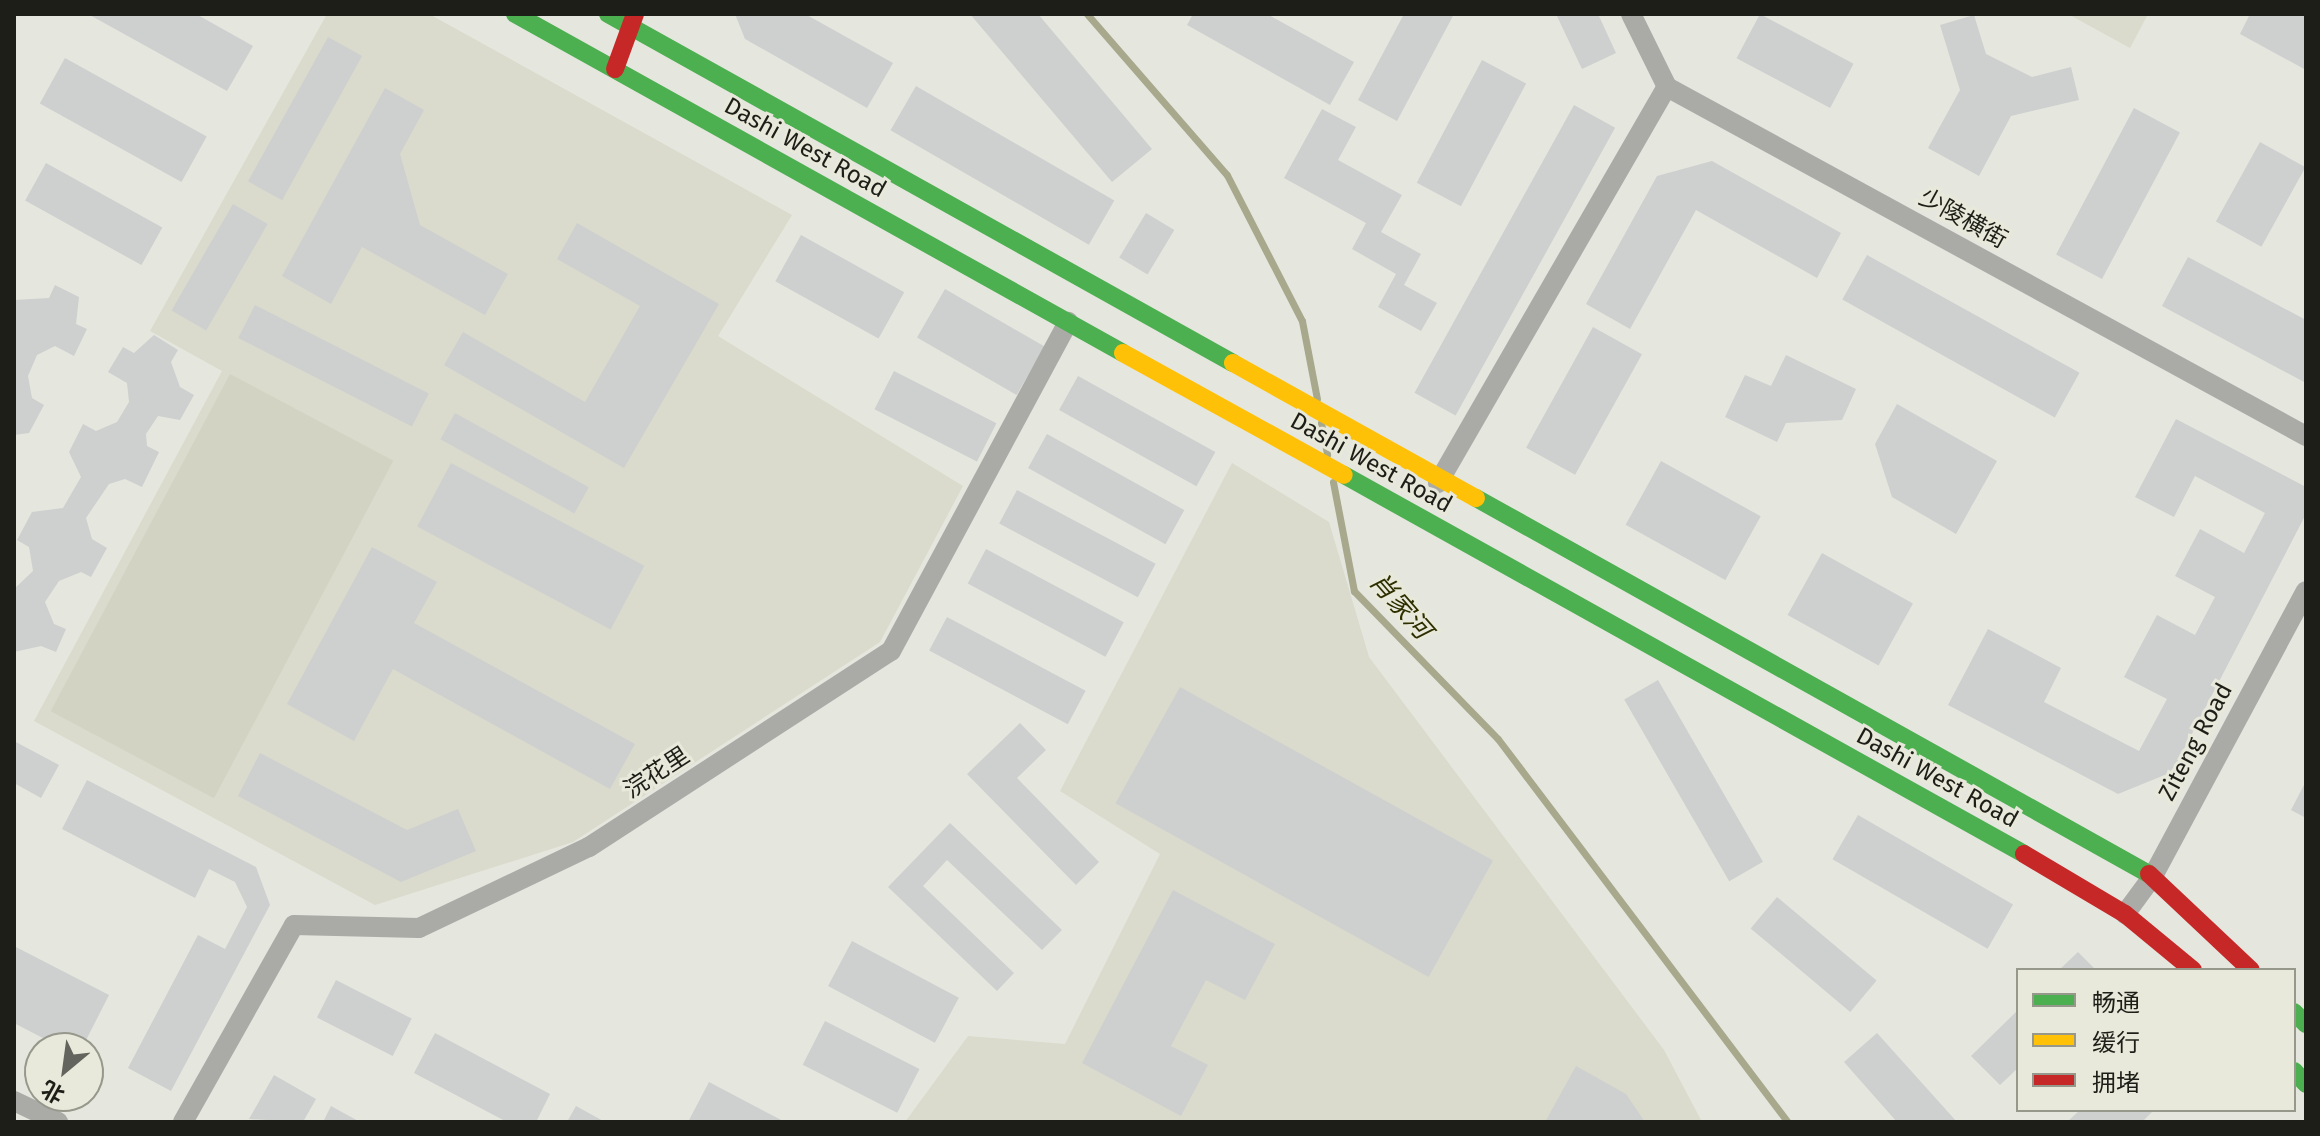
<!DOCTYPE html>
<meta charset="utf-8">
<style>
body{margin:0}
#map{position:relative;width:2320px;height:1136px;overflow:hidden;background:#e5e6de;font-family:"Fira Sans","Noto Sans SC",sans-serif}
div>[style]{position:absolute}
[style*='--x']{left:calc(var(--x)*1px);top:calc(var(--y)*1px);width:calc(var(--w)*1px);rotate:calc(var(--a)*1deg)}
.built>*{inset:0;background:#dadbcc}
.green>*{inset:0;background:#d2d3c2;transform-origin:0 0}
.stream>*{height:7px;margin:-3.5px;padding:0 3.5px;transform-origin:3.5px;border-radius:3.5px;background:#a7a88c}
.building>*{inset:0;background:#cdd0cf;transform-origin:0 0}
.street>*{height:20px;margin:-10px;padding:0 10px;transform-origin:10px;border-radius:10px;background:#aaaaa7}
.fast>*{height:18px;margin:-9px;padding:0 9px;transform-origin:9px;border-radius:9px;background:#4caf50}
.slow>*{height:18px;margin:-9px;padding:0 9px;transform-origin:9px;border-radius:9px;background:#ffc107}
.jam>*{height:18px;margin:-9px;padding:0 9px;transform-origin:9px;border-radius:9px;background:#c62828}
span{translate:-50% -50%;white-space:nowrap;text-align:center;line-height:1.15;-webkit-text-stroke:6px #e8e9da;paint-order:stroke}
.street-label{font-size:24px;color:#1d1e18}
.water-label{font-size:26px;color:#2e2f00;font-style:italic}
.frame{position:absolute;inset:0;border:16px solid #1d1e18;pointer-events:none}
.legend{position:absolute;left:2016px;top:968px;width:280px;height:144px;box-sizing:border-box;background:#e8e9da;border:2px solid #97988c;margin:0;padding:10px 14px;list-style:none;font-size:24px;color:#1d1e18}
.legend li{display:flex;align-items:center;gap:16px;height:40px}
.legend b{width:40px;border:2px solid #97988c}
.north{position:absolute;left:24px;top:1032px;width:80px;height:80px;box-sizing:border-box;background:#e8e9da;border:2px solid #97988c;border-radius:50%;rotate:209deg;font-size:22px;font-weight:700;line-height:32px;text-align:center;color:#1d1e18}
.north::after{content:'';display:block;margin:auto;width:28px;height:36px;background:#63645d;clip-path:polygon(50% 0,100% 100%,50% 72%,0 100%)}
</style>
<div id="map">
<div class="built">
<div style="clip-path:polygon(327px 14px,429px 14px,792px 215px,718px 336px,963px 486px,880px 642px,573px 842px,375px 905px,34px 721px,222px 371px,150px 331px)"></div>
<div style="clip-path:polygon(2068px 14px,2148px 14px,2130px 48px)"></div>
<div style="clip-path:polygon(1232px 463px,1329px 522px,1369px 657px,1664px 1050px,1702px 1122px,905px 1122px,968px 1036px,1065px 1044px,1160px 854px,1060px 791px)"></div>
</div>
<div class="green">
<div style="left:230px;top:374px;width:185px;height:382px;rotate:28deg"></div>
</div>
<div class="stream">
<div style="--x:1087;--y:14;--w:213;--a:49"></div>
<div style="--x:1227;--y:175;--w:164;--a:62.8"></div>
<div style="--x:1302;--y:321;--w:79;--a:79.1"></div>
<div style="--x:1321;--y:423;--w:32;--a:79"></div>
<div style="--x:1333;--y:482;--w:111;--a:79.1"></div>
<div style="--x:1354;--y:591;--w:206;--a:45.8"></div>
<div style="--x:1498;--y:739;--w:480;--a:52.9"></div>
</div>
<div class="building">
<div style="clip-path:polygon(88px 14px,196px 14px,253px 46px,227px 91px)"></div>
<div style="clip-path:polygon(735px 14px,805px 14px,893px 63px,867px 108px,745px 39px)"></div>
<div style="clip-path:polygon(970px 14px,1038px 14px,1152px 149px,1112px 182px)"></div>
<div style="clip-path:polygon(1193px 14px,1267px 14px,1354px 62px,1330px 105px,1187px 25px)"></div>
<div style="clip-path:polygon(1404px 14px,1454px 14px,1397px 121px,1358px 100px)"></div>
<div style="clip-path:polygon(1556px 14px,1598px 14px,1616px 53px,1582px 69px)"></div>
<div style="left:1760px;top:14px;width:106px;height:50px;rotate:28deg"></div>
<div style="clip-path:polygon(2250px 14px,2306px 15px,2306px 70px,2240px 34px)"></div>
<div style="clip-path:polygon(1974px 15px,1986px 54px,2032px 77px,2071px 67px,2079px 100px,2011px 116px,1979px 176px,1928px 148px,1960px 90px,1940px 25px)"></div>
<div style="left:328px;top:37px;width:39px;height:165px;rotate:29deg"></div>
<div style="left:65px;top:58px;width:162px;height:52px;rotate:29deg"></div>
<div style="left:1482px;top:60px;width:50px;height:139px;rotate:28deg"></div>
<div style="left:916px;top:86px;width:229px;height:51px;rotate:30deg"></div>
<div style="clip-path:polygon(385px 88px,424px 110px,400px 154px,420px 225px,508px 274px,485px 315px,362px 247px,331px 304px,282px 276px)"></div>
<div style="left:1574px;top:105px;width:47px;height:329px;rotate:29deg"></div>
<div style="left:2134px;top:108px;width:52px;height:166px;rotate:28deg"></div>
<div style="clip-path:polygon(1322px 109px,1356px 127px,1338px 160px,1402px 195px,1381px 232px,1421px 254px,1404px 285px,1437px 303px,1421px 331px,1378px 307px,1396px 274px,1352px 249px,1366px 223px,1284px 178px)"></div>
<div style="left:2260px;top:142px;width:52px;height:91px;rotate:29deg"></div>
<div style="clip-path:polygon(1712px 161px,1841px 233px,1817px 278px,1696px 210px,1630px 329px,1586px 304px,1657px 176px)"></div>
<div style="left:46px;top:163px;width:133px;height:43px;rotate:29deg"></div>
<div style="left:233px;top:204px;width:40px;height:123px;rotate:30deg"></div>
<div style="left:1146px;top:213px;width:33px;height:52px;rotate:31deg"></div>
<div style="clip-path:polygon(577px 223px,719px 304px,624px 468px,444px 365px,463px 332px,585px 402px,640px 306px,557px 259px)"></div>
<div style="left:801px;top:235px;width:118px;height:53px;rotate:29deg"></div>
<div style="left:1867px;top:255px;width:243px;height:51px;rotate:29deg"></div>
<div style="clip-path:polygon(2188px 257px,2306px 320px,2306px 383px,2162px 306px)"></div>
<div style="clip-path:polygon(55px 285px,79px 297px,76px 324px,87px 329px,74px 356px,55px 346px,37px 355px,28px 376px,32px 398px,44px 405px,29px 433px,14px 435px,14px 300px,49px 298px)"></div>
<div style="left:945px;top:289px;width:115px;height:56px;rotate:30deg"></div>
<div style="left:255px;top:305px;width:195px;height:37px;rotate:27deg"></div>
<div style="left:1593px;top:327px;width:56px;height:138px;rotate:29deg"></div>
<div style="clip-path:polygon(154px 335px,178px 350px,171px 362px,180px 387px,194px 395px,180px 420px,158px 416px,146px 434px,147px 446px,159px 452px,142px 487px,125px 479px,109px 484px,86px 518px,92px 539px,107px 548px,91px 577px,81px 572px,59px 581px,45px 602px,54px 624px,66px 629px,56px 652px,41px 646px,14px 652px,14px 589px,33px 571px,29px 547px,17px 540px,32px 512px,63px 508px,81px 477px,69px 452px,83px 424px,96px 431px,117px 422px,129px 402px,127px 383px,108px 372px,123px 347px,134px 353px)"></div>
<div style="clip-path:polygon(1786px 355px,1856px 389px,1842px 420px,1786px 423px,1777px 442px,1725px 417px,1745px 375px,1771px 386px)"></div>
<div style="left:894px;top:371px;width:115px;height:43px;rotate:27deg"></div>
<div style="left:1078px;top:376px;width:157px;height:39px;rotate:29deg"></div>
<div style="clip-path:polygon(1897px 404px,1997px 461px,1956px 534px,1892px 497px,1875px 444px)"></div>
<div style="left:455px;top:413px;width:153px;height:30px;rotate:29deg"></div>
<div style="clip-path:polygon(2176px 419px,2306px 487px,2306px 514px,2172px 772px,2118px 794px,1948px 705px,1988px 629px,2061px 668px,2044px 702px,2139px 751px,2167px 699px,2124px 677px,2157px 615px,2195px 635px,2215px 597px,2175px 576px,2200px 529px,2244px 553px,2265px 513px,2195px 476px,2174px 517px,2135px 497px)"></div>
<div style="left:1047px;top:434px;width:157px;height:39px;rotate:29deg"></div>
<div style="left:1661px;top:461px;width:114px;height:73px;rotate:29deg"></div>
<div style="left:451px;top:463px;width:219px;height:72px;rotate:28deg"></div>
<div style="left:1017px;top:490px;width:157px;height:38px;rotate:28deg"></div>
<div style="clip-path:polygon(372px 547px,437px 582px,414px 623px,635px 744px,610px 789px,393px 669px,354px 741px,287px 704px)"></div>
<div style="left:986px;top:549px;width:156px;height:39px;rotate:28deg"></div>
<div style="left:1822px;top:553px;width:104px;height:71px;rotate:29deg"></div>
<div style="left:947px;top:617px;width:157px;height:38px;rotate:28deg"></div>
<div style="left:1658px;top:680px;width:210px;height:39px;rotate:60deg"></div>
<div style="left:1180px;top:687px;width:358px;height:133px;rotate:29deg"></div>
<div style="clip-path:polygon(1020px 723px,1046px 750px,1017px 778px,1099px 862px,1076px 885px,967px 774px)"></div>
<div style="clip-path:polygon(14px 741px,59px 765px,41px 798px,14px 783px)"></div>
<div style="clip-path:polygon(260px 753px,407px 830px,458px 809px,476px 851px,401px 882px,238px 796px)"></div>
<div style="clip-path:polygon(87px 780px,256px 867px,270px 905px,171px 1091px,128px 1068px,198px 935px,225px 949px,247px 907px,235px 882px,209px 869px,195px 898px,62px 829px)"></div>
<div style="clip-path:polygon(2306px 781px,2306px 818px,2291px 810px)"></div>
<div style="left:1858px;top:815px;width:179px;height:51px;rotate:30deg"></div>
<div style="clip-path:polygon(950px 823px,1062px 930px,1042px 950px,947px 860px,923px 886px,1014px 973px,997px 991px,888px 887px)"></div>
<div style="clip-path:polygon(1173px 890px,1275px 944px,1245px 1000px,1206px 980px,1171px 1046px,1208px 1065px,1181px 1116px,1082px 1063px)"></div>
<div style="left:1777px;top:897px;width:130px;height:41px;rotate:40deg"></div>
<div style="left:852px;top:941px;width:121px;height:51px;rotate:28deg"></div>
<div style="clip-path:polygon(14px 946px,109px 995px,82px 1048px,62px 1048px,14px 1023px)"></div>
<div style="clip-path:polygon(2078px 952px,2096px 970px,2059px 970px)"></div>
<div style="left:336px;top:980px;width:85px;height:42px;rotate:27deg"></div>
<div style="clip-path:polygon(2018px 1010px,2018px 1068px,2000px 1085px,1971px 1056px)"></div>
<div style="left:825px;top:1021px;width:106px;height:49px;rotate:27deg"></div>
<div style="clip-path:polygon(435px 1033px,550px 1094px,536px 1122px,507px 1122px,414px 1073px)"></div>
<div style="clip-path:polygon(1877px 1033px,1957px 1122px,1897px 1122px,1844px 1062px)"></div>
<div style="clip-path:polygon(1576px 1066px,1626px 1094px,1645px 1122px,1545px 1122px)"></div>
<div style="clip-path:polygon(274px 1075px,316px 1099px,303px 1122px,249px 1119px)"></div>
<div style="clip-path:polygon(709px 1082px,785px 1122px,688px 1122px)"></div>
<div style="clip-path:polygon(331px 1106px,360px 1122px,323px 1122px)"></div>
<div style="clip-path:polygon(576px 1106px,605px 1122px,567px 1122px)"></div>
<div style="clip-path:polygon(2080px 1110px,2154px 1110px,2142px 1122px,2067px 1122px)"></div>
</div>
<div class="street">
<div style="--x:1631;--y:14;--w:81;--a:63.7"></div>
<div style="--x:1667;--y:87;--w:728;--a:28.64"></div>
<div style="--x:1438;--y:483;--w:457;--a:-60"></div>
<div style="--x:2125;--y:914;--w:47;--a:-53.6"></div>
<div style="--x:2153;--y:876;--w:323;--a:-61.8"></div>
<div style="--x:14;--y:1101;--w:49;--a:25.5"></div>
<div style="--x:183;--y:1122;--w:226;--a:-60.6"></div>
<div style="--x:294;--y:925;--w:125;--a:1.4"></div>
<div style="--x:419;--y:928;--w:188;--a:-25.5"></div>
<div style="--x:589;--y:847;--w:360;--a:-33"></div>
<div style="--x:891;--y:651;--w:374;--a:-61.7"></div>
</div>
<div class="fast">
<div style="--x:515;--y:14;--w:696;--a:29.14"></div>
<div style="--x:608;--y:14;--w:716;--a:29.18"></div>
<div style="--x:1344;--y:475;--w:778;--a:29.13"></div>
<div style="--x:1476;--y:498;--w:771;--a:29.19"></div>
<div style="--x:2294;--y:1012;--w:17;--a:45"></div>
<div style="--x:2294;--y:1071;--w:18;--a:47"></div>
</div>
<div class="slow">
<div style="--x:1123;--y:353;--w:252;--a:28.9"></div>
<div style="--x:1233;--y:363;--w:278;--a:29.1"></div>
</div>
<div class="jam">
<div style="--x:615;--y:69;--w:59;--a:-70"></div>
<div style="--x:2024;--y:854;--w:117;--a:30.7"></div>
<div style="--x:2125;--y:914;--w:88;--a:39.5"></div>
<div style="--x:2149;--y:874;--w:140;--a:43.3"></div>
</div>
<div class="street-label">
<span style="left:805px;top:148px;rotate:29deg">Dashi West Road</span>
<span style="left:1963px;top:219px;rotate:29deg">少陵横街</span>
<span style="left:1371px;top:463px;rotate:29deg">Dashi West Road</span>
<span style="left:2196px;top:742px;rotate:-62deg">Ziteng Road</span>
<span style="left:657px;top:773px;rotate:-33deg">浣花里</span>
<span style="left:1937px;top:778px;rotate:29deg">Dashi West Road</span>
</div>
<div class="water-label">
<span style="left:1400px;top:606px;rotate:49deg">肖家河</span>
</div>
<div class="frame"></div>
<ul class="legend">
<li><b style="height:10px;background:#4caf50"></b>畅通</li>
<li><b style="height:10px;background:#ffc107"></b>缓行</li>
<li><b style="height:10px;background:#c62828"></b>拥堵</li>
</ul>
<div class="north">北</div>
</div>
